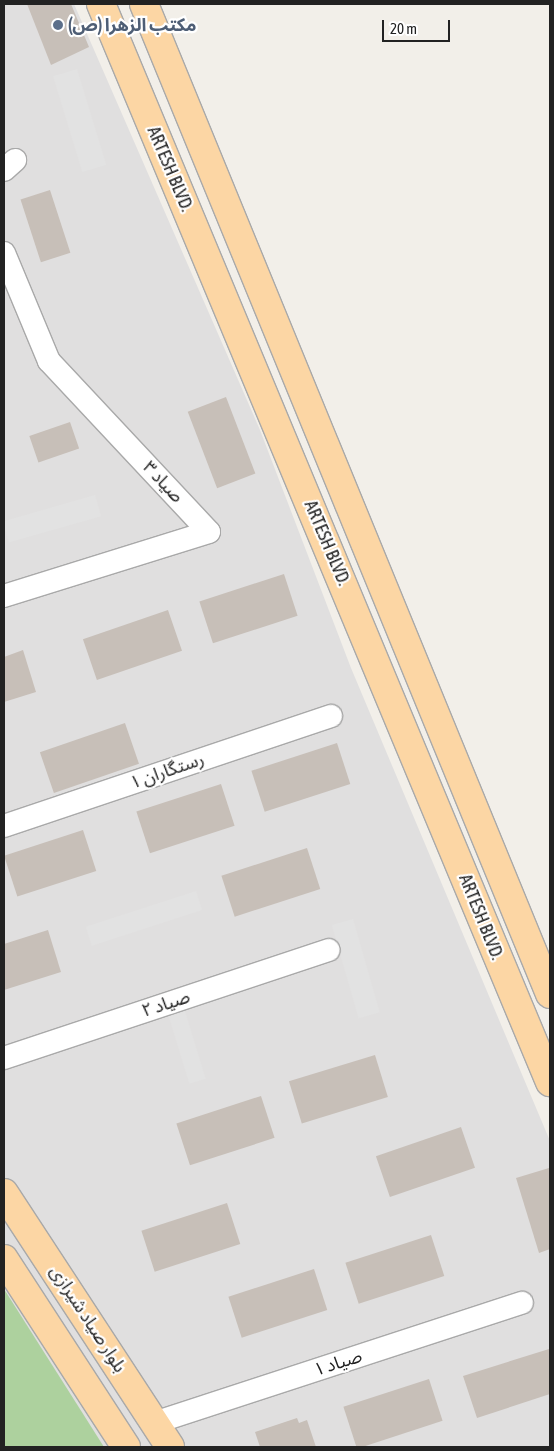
<!DOCTYPE html>
<meta charset="utf-8">
<style>
body{margin:0}
#map{position:relative;width:554px;height:1451px;overflow:hidden;background:#f2efe9;font-family:"Asap Condensed","Noto Sans Arabic",sans-serif}
div>[style]{position:absolute}
[style*='--x']{left:calc(var(--x)*1px);top:calc(var(--y)*1px);width:calc(var(--w)*1px);rotate:calc(var(--a)*1deg)}
.residential>*{inset:0;background:#e0dfdf}
.forest>*{inset:0;background:#add19e}
.parking>*{inset:0;background:#e2e2e2;transform-origin:0 0}
.building>*{inset:0;background:#c7bfb8;transform-origin:0 0}
.roads{filter:drop-shadow(1px 0 #a9a9a9) drop-shadow(-1px 0 #a9a9a9) drop-shadow(0 1px #a9a9a9) drop-shadow(0 -1px #a9a9a9)}
.minor>*{height:22px;margin:-11px;padding:0 11px;transform-origin:11px;border-radius:11px;background:#fff}
.major>*{height:28px;margin:-14px;padding:0 14px;transform-origin:14px;border-radius:14px;background:#fcd6a4}
.dots>*{width:14px;height:14px;translate:-50% -50%;box-sizing:border-box;border:2px solid #fff;border-radius:50%}
span{translate:-50% -50%;white-space:nowrap;text-align:center;line-height:1.15;-webkit-text-stroke:4.5px #fff;paint-order:stroke}
.service-label{font-size:18px;color:#4e5e75;font-weight:700}
.left{translate:0 -50%;text-align:left}
.street-label{font-size:18px;color:#222}
.frame{position:absolute;inset:0;border:5px solid #222;pointer-events:none}
.scale{position:absolute;left:382px;top:20px;width:68px;height:22px;box-sizing:border-box;border:2px solid #222;border-top:0;padding-left:6px;font-size:15px;line-height:18px;white-space:nowrap;color:#222;-webkit-text-stroke:4px #fff;paint-order:stroke}
</style>
<div id="map">
<div class="residential">
<div style="clip-path:polygon(4px 4px,74px 4px,260px 430px,351px 668px,550px 1141px,550px 1447px,4px 1447px)"></div>
</div>
<div class="forest">
<div style="clip-path:polygon(4px 1289px,104px 1447px,4px 1447px)"></div>
</div>
<div class="parking">
<div style="left:77px;top:69px;width:100px;height:25px;rotate:73deg"></div>
<div style="left:95px;top:495px;width:22px;height:96px;rotate:74deg"></div>
<div style="left:196px;top:891px;width:20px;height:116px;rotate:72deg"></div>
<div style="left:353px;top:919px;width:97px;height:22px;rotate:74deg"></div>
<div style="left:184px;top:1008px;width:74px;height:17px;rotate:73deg"></div>
</div>
<div class="building">
<div style="clip-path:polygon(27px 4px,71px 4px,89px 47px,51px 65px)"></div>
<div style="left:50px;top:190px;width:66px;height:31px;rotate:72deg"></div>
<div style="left:226px;top:397px;width:82px;height:41px;rotate:69deg"></div>
<div style="left:70px;top:422px;width:28px;height:43px;rotate:71deg"></div>
<div style="left:284px;top:574px;width:44px;height:89px;rotate:72deg"></div>
<div style="left:168px;top:610px;width:43px;height:90px;rotate:71deg"></div>
<div style="clip-path:polygon(23px 650px,36px 692px,4px 702px,4px 657px)"></div>
<div style="left:125px;top:723px;width:43px;height:90px;rotate:71deg"></div>
<div style="left:337px;top:743px;width:43px;height:90px;rotate:72deg"></div>
<div style="left:221px;top:784px;width:44px;height:89px;rotate:72deg"></div>
<div style="left:83px;top:830px;width:43px;height:83px;rotate:72deg"></div>
<div style="left:307px;top:848px;width:43px;height:90px;rotate:72deg"></div>
<div style="clip-path:polygon(48px 930px,61px 972px,4px 990px,4px 944px)"></div>
<div style="left:375px;top:1055px;width:44px;height:90px;rotate:73deg"></div>
<div style="left:261px;top:1096px;width:44px;height:89px;rotate:72deg"></div>
<div style="left:461px;top:1127px;width:43px;height:90px;rotate:71deg"></div>
<div style="clip-path:polygon(549px 1168px,550px 1249px,539px 1253px,516px 1178px)"></div>
<div style="left:227px;top:1203px;width:43px;height:90px;rotate:72deg"></div>
<div style="left:431px;top:1235px;width:43px;height:90px;rotate:72deg"></div>
<div style="left:314px;top:1269px;width:43px;height:90px;rotate:72deg"></div>
<div style="clip-path:polygon(549px 1349px,550px 1394px,477px 1418px,463px 1376px)"></div>
<div style="left:429px;top:1379px;width:44px;height:90px;rotate:72deg"></div>
<div style="clip-path:polygon(297px 1418px,299px 1423px,307px 1420px,316px 1447px,260px 1447px,255px 1432px)"></div>
</div>
<div class="roads">
<div class="minor">
<div style="--x:4;--y:170;--w:15;--a:-42"></div>
<div style="--x:4;--y:253;--w:117;--a:67.4"></div>
<div style="--x:49;--y:361;--w:234;--a:46.9"></div>
<div style="--x:209;--y:532;--w:215;--a:162.7"></div>
<div style="--x:4;--y:826;--w:345;--a:-18.6"></div>
<div style="--x:4;--y:1058;--w:342;--a:-18.4"></div>
<div style="--x:154;--y:1423;--w:387;--a:-18.1"></div>
</div>
<div class="major">
<div style="--x:101;--y:4;--w:1168;--a:67.39"></div>
<div style="--x:144;--y:4;--w:1070;--a:67.7"></div>
<div style="--x:4;--y:1193;--w:303;--a:56.8"></div>
<div style="--x:4;--y:1259;--w:224;--a:57"></div>
</div>
</div>
<div class="dots">
<div style="left:58px;top:25px;background:#5c6f8a"></div>
</div>
<div class="service-label">
<span class="left" style="left:68px;top:25px">مکتب الزهرا (ص)</span>
</div>
<div class="street-label">
<span style="left:170px;top:169px;rotate:67deg">ARTESH BLVD.</span>
<span style="left:163px;top:482px;rotate:47deg">صیاد ۳</span>
<span style="left:327px;top:543px;rotate:67deg">ARTESH BLVD.</span>
<span style="left:167px;top:771px;rotate:-19deg">رستگاران ۱</span>
<span style="left:481px;top:917px;rotate:68deg">ARTESH BLVD.</span>
<span style="left:166px;top:1004px;rotate:-18deg">صیاد ۲</span>
<span style="left:88px;top:1319px;rotate:57deg">بلوار صیاد شیرازی</span>
<span style="left:338px;top:1363px;rotate:-18deg">صیاد ۱</span>
</div>
<div class="frame"></div>
<div class="scale">20 m</div>
</div>
